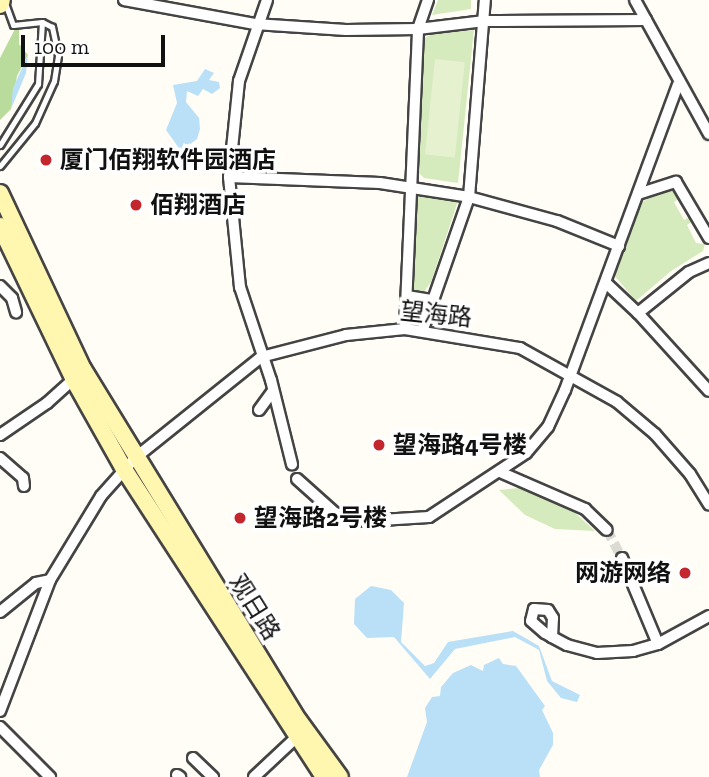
<!DOCTYPE html>
<meta charset="utf-8">
<style>
body{margin:0}
#map{position:relative;width:709px;height:777px;overflow:hidden;background:#fffdf5;font-family:"Zilla Slab","Noto Sans SC",serif}
div>[style]{position:absolute}
[style*='--x']{left:calc(var(--x)*1px);top:calc(var(--y)*1px);width:calc(var(--w)*1px);rotate:calc(var(--a)*1deg)}
.green>*{inset:0;background:#d5ebbd}
.forest>*{inset:0;background:#b9dc9c}
.pitch>*{inset:0;background:#e6f2cf;transform-origin:0 0}
.water>*{inset:0;background:#b9e0f7}
.street-tunnel>*{height:10px;margin-top:-5px;transform-origin:0;background:repeating-linear-gradient(90deg,#dbdad3 0 10px,transparent 0 15px)}
.roads{filter:drop-shadow(2px 0 #444) drop-shadow(-2px 0 #444) drop-shadow(0 2px #444) drop-shadow(0 -2px #444)}
.lane>*{height:5px;margin:-2.5px;padding:0 2.5px;transform-origin:2.5px;border-radius:2.5px;background:#fff}
.street>*{height:10px;margin:-5px;padding:0 5px;transform-origin:5px;border-radius:5px;background:#fff}
.secondary>*{height:16px;margin:-8px;padding:0 8px;transform-origin:8px;border-radius:8px;background:#fff6b0}
.dots>*{width:19px;height:19px;translate:-50% -50%;box-sizing:border-box;border:4px solid #fff;border-radius:50%}
span{translate:-50% -50%;white-space:nowrap;text-align:center;line-height:1.15;-webkit-text-stroke:7px #fff;paint-order:stroke}
.poi-label{font-size:24px;color:#111;font-weight:700}
.left{translate:0 -50%;text-align:left}
.right{translate:-100% -50%;text-align:right}
.street-label{font-size:24px;color:#111}
.scale{position:absolute;left:21px;top:35px;width:144px;height:32px;box-sizing:border-box;border:4px solid #111;border-top:0;padding-left:9px;font-size:21px;line-height:24px;white-space:nowrap;color:#111;-webkit-text-stroke:5px #fff;paint-order:stroke}
</style>
<div id="map">
<div class="green">
<div style="clip-path:polygon(438px 0,471px 0,471px 9px,432px 15px)"></div>
<div style="clip-path:polygon(474px 30px,458px 183px,424px 178px,416px 170px,423px 39px,432px 34px)"></div>
<div style="clip-path:polygon(668px 187px,680px 198px,674px 202px,684px 220px,690px 217px,693px 221px,687px 225px,696px 243px,705px 244px,703px 251px,671px 271px,636px 301px,613px 274px,637px 205px)"></div>
<div style="clip-path:polygon(414px 193px,458px 201px,431px 282px,423px 293px,412px 288px)"></div>
<div style="clip-path:polygon(519px 488px,572px 510px,595px 531px,555px 529px,525px 515px,499px 490px)"></div>
</div>
<div class="forest">
<div style="clip-path:polygon(19px 28px,19px 44px,28px 55px,17px 76px,11px 109px,0 120px,0 58px,15px 29px)"></div>
</div>
<div class="pitch">
<div style="left:435px;top:59px;width:30px;height:96px;rotate:6deg"></div>
</div>
<div class="water">
<div style="clip-path:polygon(28px 55px,26px 73px,11px 109px,13px 88px)"></div>
<div style="clip-path:polygon(205px 69px,214px 73px,209px 80px,219px 82px,220px 88px,212px 94px,203px 89px,198px 96px,187px 91px,186px 102px,199px 118px,200px 129px,197px 139px,181px 151px,166px 130px,177px 103px,173px 85px,197px 81px)"></div>
<div style="clip-path:polygon(371px 586px,391px 590px,404px 603px,401px 642px,425px 666px,434px 663px,448px 642px,513px 631px,539px 646px,552px 681px,580px 695px,577px 702px,561px 698px,547px 681px,539px 650px,515px 637px,455px 649px,430px 679px,394px 637px,367px 638px,354px 624px,355px 599px)"></div>
<div style="clip-path:polygon(499px 658px,503px 664px,516px 666px,545px 706px,542px 710px,553px 733px,553px 745px,539px 770px,540px 777px,407px 777px,427px 722px,425px 708px,432px 697px,440px 696px,441px 687px,453px 673px,471px 665px,483px 671px,484px 665px)"></div>
</div>
<div class="street-tunnel">
<div style="--x:607;--y:530;--w:32;--a:62"></div>
</div>
<div class="roads">
<div class="lane">
<div style="--x:0;--y:145;--w:72;--a:-58.1"></div>
<div style="--x:38;--y:84;--w:62;--a:-86.3"></div>
<div style="--x:0;--y:166;--w:55;--a:-50.9"></div>
<div style="--x:35;--y:123;--w:46;--a:-65.7"></div>
<div style="--x:54;--y:81;--w:26;--a:-81"></div>
<div style="--x:58;--y:55;--w:29;--a:-102"></div>
<div style="--x:52;--y:27;--w:11;--a:-153"></div>
<div style="--x:42;--y:22;--w:29;--a:174"></div>
<div style="--x:13;--y:25;--w:23;--a:-110"></div>
</div>
<div class="street">
<div style="--x:124;--y:0;--w:133;--a:10.4"></div>
<div style="--x:255;--y:24;--w:91;--a:3.8"></div>
<div style="--x:346;--y:30;--w:72;--a:-0.8"></div>
<div style="--x:418;--y:29;--w:67;--a:-6.8"></div>
<div style="--x:485;--y:21;--w:161;--a:-0.4"></div>
<div style="--x:267;--y:0;--w:86;--a:109.1"></div>
<div style="--x:239;--y:81;--w:97;--a:95.9"></div>
<div style="--x:229;--y:177;--w:111;--a:84.3"></div>
<div style="--x:240;--y:287;--w:98;--a:71.6"></div>
<div style="--x:271;--y:380;--w:87;--a:76"></div>
<div style="--x:635;--y:0;--w:153;--a:61.1"></div>
<div style="--x:229;--y:177;--w:151;--a:2.3"></div>
<div style="--x:380;--y:183;--w:90;--a:8.9"></div>
<div style="--x:469;--y:197;--w:91;--a:15.3"></div>
<div style="--x:557;--y:221;--w:67;--a:22"></div>
<div style="--x:638;--y:194;--w:40;--a:-18"></div>
<div style="--x:676;--y:182;--w:65;--a:59.5"></div>
<div style="--x:606;--y:283;--w:44;--a:43.2"></div>
<div style="--x:638;--y:313;--w:65;--a:-38.8"></div>
<div style="--x:689;--y:272;--w:22;--a:-24"></div>
<div style="--x:0;--y:286;--w:17;--a:45"></div>
<div style="--x:12;--y:298;--w:15;--a:74"></div>
<div style="--x:407;--y:296;--w:26;--a:9"></div>
<div style="--x:638;--y:313;--w:105;--a:47.7"></div>
<div style="--x:405;--y:329;--w:300;--a:-87.5"></div>
<div style="--x:418;--y:29;--w:31;--a:-71"></div>
<div style="--x:423;--y:329;--w:140;--a:-70.8"></div>
<div style="--x:469;--y:197;--w:198;--a:-85.4"></div>
<div style="--x:259;--y:410;--w:22;--a:-54"></div>
<div style="--x:0;--y:435;--w:57;--a:-34.2"></div>
<div style="--x:47;--y:403;--w:42;--a:-42.1"></div>
<div style="--x:0;--y:458;--w:30;--a:41"></div>
<div style="--x:23;--y:478;--w:8;--a:83"></div>
<div style="--x:500;--y:472;--w:93;--a:23.5"></div>
<div style="--x:585;--y:509;--w:30;--a:44"></div>
<div style="--x:297;--y:479;--w:51;--a:41.8"></div>
<div style="--x:335;--y:513;--w:31;--a:15"></div>
<div style="--x:365;--y:521;--w:64;--a:-3.6"></div>
<div style="--x:429;--y:517;--w:116;--a:-33.4"></div>
<div style="--x:526;--y:453;--w:34;--a:-50"></div>
<div style="--x:548;--y:427;--w:41;--a:-65.3"></div>
<div style="--x:565;--y:390;--w:325;--a:-69.7"></div>
<div style="--x:622;--y:558;--w:93;--a:67.3"></div>
<div style="--x:0;--y:612;--w:46;--a:-38.9"></div>
<div style="--x:36;--y:583;--w:14;--a:-12"></div>
<div style="--x:552;--y:637;--w:19;--a:-87"></div>
<div style="--x:553;--y:618;--w:9;--a:-122"></div>
<div style="--x:548;--y:610;--w:14;--a:-176"></div>
<div style="--x:534;--y:609;--w:12;--a:104"></div>
<div style="--x:531;--y:621;--w:18;--a:41"></div>
<div style="--x:545;--y:633;--w:8;--a:30"></div>
<div style="--x:552;--y:637;--w:17;--a:28"></div>
<div style="--x:567;--y:645;--w:31;--a:15"></div>
<div style="--x:597;--y:653;--w:36;--a:-3"></div>
<div style="--x:633;--y:651;--w:26;--a:-16"></div>
<div style="--x:658;--y:644;--w:58;--a:-28.8"></div>
<div style="--x:0;--y:711;--w:140;--a:-69.1"></div>
<div style="--x:50;--y:580;--w:98;--a:-58.7"></div>
<div style="--x:101;--y:496;--w:51;--a:-48.2"></div>
<div style="--x:135;--y:458;--w:161;--a:-38.7"></div>
<div style="--x:261;--y:357;--w:88;--a:-14.5"></div>
<div style="--x:346;--y:335;--w:59;--a:-5.8"></div>
<div style="--x:405;--y:329;--w:117;--a:9.4"></div>
<div style="--x:520;--y:348;--w:111;--a:29.1"></div>
<div style="--x:617;--y:402;--w:50;--a:40.1"></div>
<div style="--x:655;--y:434;--w:53;--a:48.8"></div>
<div style="--x:690;--y:474;--w:36;--a:58"></div>
<div style="--x:0;--y:727;--w:71;--a:45"></div>
<div style="--x:193;--y:758;--w:28;--a:44"></div>
<div style="--x:177;--y:775;--w:4;--a:34"></div>
<div style="--x:254;--y:777;--w:64;--a:-43.1"></div>
</div>
<div class="secondary">
<div style="--x:0;--y:5;--w:5;--a:-68"></div>
<div style="--x:0;--y:193;--w:195;--a:64.8"></div>
<div style="--x:83;--y:369;--w:413;--a:58.5"></div>
<div style="--x:299;--y:721;--w:69;--a:53.8"></div>
<div style="--x:0;--y:226;--w:171;--a:64.3"></div>
<div style="--x:74;--y:380;--w:102;--a:60.7"></div>
<div style="--x:124;--y:469;--w:367;--a:57"></div>
</div>
</div>
<div class="dots">
<div style="left:46px;top:160px;background:#c4262e"></div>
<div style="left:136px;top:205px;background:#c4262e"></div>
<div style="left:379px;top:445px;background:#c4262e"></div>
<div style="left:240px;top:518px;background:#c4262e"></div>
<div style="left:685px;top:573px;background:#c4262e"></div>
</div>
<div class="poi-label">
<span class="left" style="left:60px;top:160px">厦门佰翔软件园酒店</span>
<span class="left" style="left:150px;top:205px">佰翔酒店</span>
<span class="left" style="left:393px;top:445px">望海路4号楼</span>
<span class="left" style="left:254px;top:518px">望海路2号楼</span>
<span class="right" style="left:671px;top:573px">网游网络</span>
</div>
<div class="street-label">
<span style="left:436px;top:314px;rotate:6deg">望海路</span>
<span style="left:255px;top:607px;rotate:58deg">观日路</span>
</div>
<div class="scale">100 m</div>
</div>
